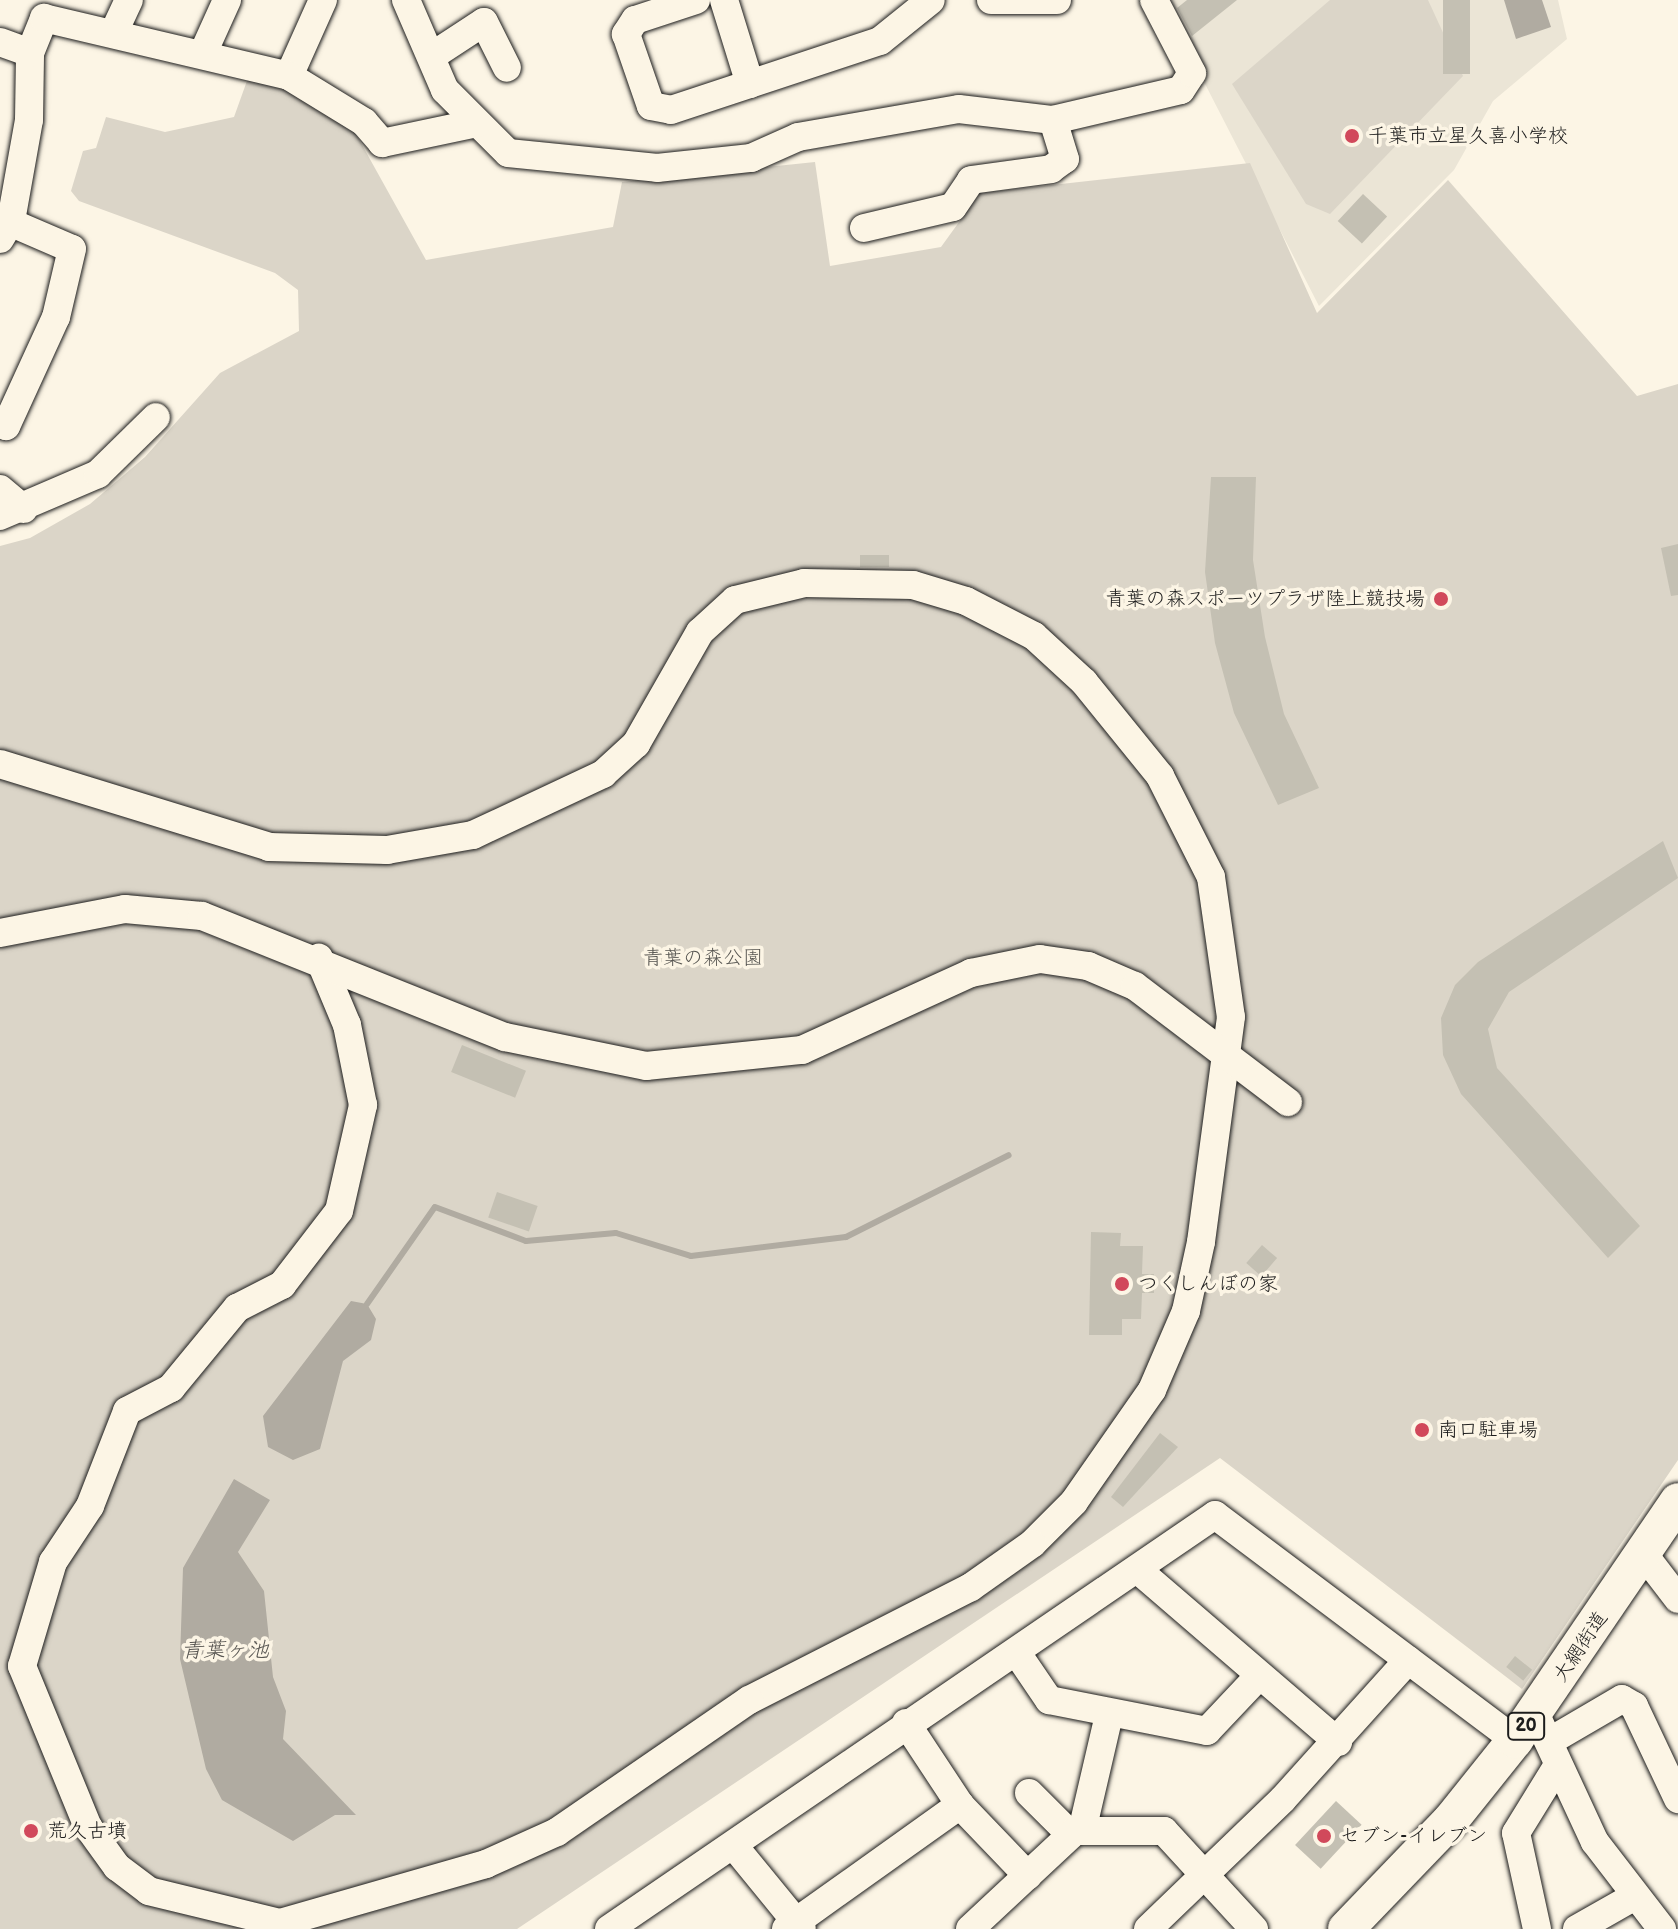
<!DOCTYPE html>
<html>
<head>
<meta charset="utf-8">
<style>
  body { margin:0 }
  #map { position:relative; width:1678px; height:1929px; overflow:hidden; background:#fcf5e5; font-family:"Balsamiq Sans","Klee One",sans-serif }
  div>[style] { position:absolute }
  .built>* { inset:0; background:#ebe5d6 }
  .green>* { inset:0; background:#dbd5c8 }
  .water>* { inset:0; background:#b0aba1 }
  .stream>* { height:6px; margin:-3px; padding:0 3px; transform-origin:3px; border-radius:3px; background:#b0aba1 }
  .building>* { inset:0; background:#c4c0b3; transform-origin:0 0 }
  .roads { filter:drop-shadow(0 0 2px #1c1c1c) drop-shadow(0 0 2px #1c1c1c) }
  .minor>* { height:28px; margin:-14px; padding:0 14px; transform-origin:14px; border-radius:14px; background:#fcf5e5 }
  .major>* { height:36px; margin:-18px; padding:0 18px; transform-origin:18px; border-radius:18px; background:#fcf5e5 }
  .dots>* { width:22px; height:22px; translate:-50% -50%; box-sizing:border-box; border:4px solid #fcf5e5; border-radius:50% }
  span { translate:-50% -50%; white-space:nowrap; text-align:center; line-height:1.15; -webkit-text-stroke:7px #fcf5e5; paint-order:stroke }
  .shield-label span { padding:2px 6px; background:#fcf5e5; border:2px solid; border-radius:6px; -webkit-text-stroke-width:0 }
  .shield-label { font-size:18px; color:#1c1c1c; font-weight:700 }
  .poi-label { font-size:20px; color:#1c1c1c }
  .left { translate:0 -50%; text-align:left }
  .right { translate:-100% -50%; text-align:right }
  .park-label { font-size:20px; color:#555450 }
  .street-label { font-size:20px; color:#1c1c1c }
  .water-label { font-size:22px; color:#575551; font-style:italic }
</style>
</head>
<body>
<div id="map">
  <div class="built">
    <i style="clip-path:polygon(1162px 0,1558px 0,1567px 39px,1493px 101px,1454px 170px,1319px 306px)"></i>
  </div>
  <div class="green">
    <i style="clip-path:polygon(1330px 0,1428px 0,1463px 76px,1330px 214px,1306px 204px,1232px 84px)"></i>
    <i style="clip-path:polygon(248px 78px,276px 82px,346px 116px,426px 260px,613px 227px,622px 182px,815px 162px,830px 266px,941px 247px,980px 193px,1250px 163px,1317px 313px,1448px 180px,1637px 396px,1678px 384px,1678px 1460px,1522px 1689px,1220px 1458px,517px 1929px,0 1929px,0 546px,30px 538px,90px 504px,145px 457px,220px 373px,299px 331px,298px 290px,275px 273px,79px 201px,71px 191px,83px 151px,96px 148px,106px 117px,165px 132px,234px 117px)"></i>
  </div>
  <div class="water">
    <i style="clip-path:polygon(1504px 0,1542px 0,1551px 27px,1516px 39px)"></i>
    <i style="clip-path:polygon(351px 1301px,367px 1304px,376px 1319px,371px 1340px,343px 1361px,320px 1449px,293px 1460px,268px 1447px,263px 1416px)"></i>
    <i style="clip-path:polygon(234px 1479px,270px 1500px,238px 1552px,264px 1591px,273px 1677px,286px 1711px,283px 1739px,356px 1815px,335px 1815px,293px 1841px,222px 1800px,206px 1769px,180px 1659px,183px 1568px)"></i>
  </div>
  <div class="stream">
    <i style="left:367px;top:1304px;width:118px;rotate:-55deg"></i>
    <i style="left:435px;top:1207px;width:97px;rotate:20.5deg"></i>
    <i style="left:526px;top:1241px;width:90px;rotate:-5.1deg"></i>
    <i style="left:616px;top:1233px;width:78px;rotate:17deg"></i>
    <i style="left:691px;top:1256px;width:156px;rotate:-7deg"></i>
    <i style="left:846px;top:1237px;width:182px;rotate:-26.7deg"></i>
  </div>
  <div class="building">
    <i style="clip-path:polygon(1187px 0,1237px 0,1192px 36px,1177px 8px)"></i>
    <i style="left:1443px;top:0;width:27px;height:74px"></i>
    <i style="left:1363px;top:194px;width:33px;height:37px;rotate:43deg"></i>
    <i style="clip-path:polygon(1211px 477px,1256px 477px,1253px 560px,1265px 637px,1284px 714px,1319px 788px,1278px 805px,1234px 713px,1215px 643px,1205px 572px)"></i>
    <i style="clip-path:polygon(1678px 544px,1678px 595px,1671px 596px,1661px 548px)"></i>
    <i style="left:860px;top:555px;width:29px;height:12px"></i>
    <i style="clip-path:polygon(1663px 841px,1678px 878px,1509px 992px,1488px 1029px,1497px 1068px,1640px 1226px,1608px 1258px,1461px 1094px,1443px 1055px,1441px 1018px,1455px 985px,1478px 962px)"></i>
    <i style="left:462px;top:1045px;width:69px;height:29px;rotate:22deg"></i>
    <i style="left:497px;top:1192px;width:43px;height:27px;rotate:19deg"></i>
    <i style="clip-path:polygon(1091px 1232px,1121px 1233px,1120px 1246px,1143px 1246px,1142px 1274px,1154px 1274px,1154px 1293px,1142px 1293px,1141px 1319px,1122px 1319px,1122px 1335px,1089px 1335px)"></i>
    <i style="left:1262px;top:1245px;width:20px;height:24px;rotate:41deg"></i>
    <i style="clip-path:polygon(1160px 1433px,1178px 1447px,1123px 1507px,1111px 1497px)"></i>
    <i style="left:1515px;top:1656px;width:22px;height:14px;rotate:39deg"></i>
    <i style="left:1336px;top:1801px;width:35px;height:60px;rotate:43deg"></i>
  </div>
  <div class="roads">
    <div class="minor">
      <i style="left:406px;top:0;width:98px;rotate:66.6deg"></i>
      <i style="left:445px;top:90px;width:89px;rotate:45deg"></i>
      <i style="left:508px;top:153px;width:150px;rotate:5.7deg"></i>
      <i style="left:657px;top:168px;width:95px;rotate:-6.1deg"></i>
      <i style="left:751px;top:158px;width:51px;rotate:-24.1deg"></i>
      <i style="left:798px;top:137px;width:163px;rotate:-9.9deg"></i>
      <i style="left:959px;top:109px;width:95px;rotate:6.7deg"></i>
      <i style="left:1053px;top:120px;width:131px;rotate:-13.2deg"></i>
      <i style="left:1181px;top:90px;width:20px;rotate:-57deg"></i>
      <i style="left:1192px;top:73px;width:82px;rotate:-117.5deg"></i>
      <i style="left:696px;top:0;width:64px;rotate:161.8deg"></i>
      <i style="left:635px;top:20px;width:17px;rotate:123deg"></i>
      <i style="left:626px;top:34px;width:76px;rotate:70.9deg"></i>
      <i style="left:651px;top:106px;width:20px;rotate:11deg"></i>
      <i style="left:671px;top:110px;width:220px;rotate:-18.3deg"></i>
      <i style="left:880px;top:41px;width:65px;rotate:-38.8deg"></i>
      <i style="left:724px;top:0;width:88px;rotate:72.8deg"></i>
      <i style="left:991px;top:0;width:66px"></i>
      <i style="left:114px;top:32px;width:35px;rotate:-65deg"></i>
      <i style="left:0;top:42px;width:32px;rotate:20deg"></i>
      <i style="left:204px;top:51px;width:56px;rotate:-65.7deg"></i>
      <i style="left:432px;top:56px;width:62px;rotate:-33.2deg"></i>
      <i style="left:484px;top:22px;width:51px;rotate:63.4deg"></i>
      <i style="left:289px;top:76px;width:83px;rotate:-65.9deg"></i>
      <i style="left:0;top:218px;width:78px;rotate:23.3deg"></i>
      <i style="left:72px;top:249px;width:70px;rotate:103.2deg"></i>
      <i style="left:56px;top:317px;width:120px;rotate:114.6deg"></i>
      <i style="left:6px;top:426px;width:7px;rotate:-153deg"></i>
      <i style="left:864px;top:228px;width:91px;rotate:-13.3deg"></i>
      <i style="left:953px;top:207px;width:32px;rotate:-56deg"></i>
      <i style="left:971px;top:180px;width:81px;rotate:-7.8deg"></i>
      <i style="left:1051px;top:169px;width:17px;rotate:-36deg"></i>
      <i style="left:1065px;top:159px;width:41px;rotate:-107.1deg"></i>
      <i style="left:0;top:239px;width:21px;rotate:-59deg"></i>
      <i style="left:11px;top:221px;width:103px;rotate:-79.9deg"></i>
      <i style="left:29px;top:120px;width:67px;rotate:-89.1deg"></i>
      <i style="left:30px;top:53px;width:38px;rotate:-68deg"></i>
      <i style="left:44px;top:18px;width:252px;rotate:13.3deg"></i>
      <i style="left:289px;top:76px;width:88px;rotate:31.5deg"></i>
      <i style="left:364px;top:122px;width:28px;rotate:49deg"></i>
      <i style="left:382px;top:143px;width:97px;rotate:-11.9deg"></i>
      <i style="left:0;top:489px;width:31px;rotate:40deg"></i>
      <i style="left:0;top:516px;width:107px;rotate:-23.2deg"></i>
      <i style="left:98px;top:474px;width:81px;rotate:-44.5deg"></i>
      <i style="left:0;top:764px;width:282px;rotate:17.1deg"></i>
      <i style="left:269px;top:847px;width:118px;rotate:1.5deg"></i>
      <i style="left:387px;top:850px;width:87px;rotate:-9.9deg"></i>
      <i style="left:473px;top:835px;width:144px;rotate:-25.1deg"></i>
      <i style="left:603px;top:774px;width:45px;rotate:-42.3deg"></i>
      <i style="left:636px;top:744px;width:129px;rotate:-60.3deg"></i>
      <i style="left:700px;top:632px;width:47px;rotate:-42.4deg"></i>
      <i style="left:735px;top:600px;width:71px;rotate:-13.8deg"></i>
      <i style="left:804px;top:583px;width:109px;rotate:1.1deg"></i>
      <i style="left:913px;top:585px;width:55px;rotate:16.8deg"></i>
      <i style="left:966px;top:601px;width:76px;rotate:27.2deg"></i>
      <i style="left:1034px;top:636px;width:68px;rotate:42.6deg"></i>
      <i style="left:1084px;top:682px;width:121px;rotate:51deg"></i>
      <i style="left:1160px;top:776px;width:113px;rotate:63.2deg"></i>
      <i style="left:1211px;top:877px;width:141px;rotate:81.9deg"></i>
      <i style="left:1231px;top:1017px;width:227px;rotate:97.6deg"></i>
      <i style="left:1201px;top:1242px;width:71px;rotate:102.3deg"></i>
      <i style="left:1186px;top:1311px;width:86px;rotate:113.3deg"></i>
      <i style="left:1152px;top:1390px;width:136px;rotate:124.9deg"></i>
      <i style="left:1074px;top:1502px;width:59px;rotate:135deg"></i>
      <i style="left:1032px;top:1544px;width:75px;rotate:144.8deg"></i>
      <i style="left:971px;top:1587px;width:249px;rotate:153deg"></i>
      <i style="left:749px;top:1700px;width:233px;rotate:145.5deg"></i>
      <i style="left:557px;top:1832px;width:78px;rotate:155.7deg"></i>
      <i style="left:486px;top:1864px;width:214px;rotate:164deg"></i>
      <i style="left:280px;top:1923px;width:135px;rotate:-166.3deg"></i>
      <i style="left:149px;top:1891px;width:40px;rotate:-143deg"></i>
      <i style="left:117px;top:1867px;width:49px;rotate:-125.9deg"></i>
      <i style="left:88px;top:1827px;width:174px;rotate:-112.3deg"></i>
      <i style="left:22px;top:1666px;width:109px;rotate:-73.4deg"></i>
      <i style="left:53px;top:1562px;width:67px;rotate:-56.5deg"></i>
      <i style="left:90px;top:1506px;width:102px;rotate:-68.7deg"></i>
      <i style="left:127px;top:1411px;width:50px;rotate:-27.6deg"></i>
      <i style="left:171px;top:1388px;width:104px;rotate:-50.5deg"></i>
      <i style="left:237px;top:1308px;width:51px;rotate:-27.1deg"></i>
      <i style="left:282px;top:1285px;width:93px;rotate:-52.4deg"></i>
      <i style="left:339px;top:1211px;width:109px;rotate:-77.2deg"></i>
      <i style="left:363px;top:1105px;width:82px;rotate:-101.3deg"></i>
      <i style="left:347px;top:1025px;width:73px;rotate:-112.7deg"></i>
      <i style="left:0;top:933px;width:127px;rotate:-10.9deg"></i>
      <i style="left:125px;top:909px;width:77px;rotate:5.2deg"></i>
      <i style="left:202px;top:916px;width:326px;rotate:21.8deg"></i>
      <i style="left:505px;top:1037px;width:144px;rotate:11.6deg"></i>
      <i style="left:646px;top:1066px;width:157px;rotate:-5.9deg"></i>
      <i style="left:802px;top:1050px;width:186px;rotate:-24.5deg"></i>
      <i style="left:971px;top:973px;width:70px;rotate:-11.5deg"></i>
      <i style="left:1040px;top:959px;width:49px;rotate:8.3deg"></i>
      <i style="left:1088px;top:966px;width:51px;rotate:23.1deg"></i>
      <i style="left:1135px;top:986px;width:192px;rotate:37.2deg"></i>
      <i style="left:1642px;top:1552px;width:59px;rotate:52.5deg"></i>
      <i style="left:1138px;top:1570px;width:264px;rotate:40.7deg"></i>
      <i style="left:1017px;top:1653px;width:57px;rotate:55.8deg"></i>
      <i style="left:1049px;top:1700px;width:161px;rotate:11.1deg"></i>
      <i style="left:1207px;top:1731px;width:74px;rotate:-46.6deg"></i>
      <i style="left:1535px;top:1713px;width:142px;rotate:65.1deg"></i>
      <i style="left:1595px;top:1842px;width:110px;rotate:52.4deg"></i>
      <i style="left:906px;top:1723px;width:98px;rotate:56.6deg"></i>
      <i style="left:960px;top:1805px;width:98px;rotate:46.2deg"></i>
      <i style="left:1550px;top:1741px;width:83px;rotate:-30.3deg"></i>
      <i style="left:1622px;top:1699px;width:14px;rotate:30deg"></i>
      <i style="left:1634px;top:1706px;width:103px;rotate:64.7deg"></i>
      <i style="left:1029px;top:1793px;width:59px;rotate:45deg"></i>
      <i style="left:1082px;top:1831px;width:119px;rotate:-76.9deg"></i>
      <i style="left:734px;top:1846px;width:107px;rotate:50.7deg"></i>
      <i style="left:609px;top:1929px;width:734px;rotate:-34.34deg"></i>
      <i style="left:1215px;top:1515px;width:375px;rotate:36.9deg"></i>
      <i style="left:786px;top:1929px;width:214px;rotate:-35.5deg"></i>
      <i style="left:970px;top:1929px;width:144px;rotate:-43deg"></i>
      <i style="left:1075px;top:1831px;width:89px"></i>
      <i style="left:1164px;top:1831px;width:133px;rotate:47.4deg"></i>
      <i style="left:1148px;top:1929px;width:187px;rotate:-43.9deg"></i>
      <i style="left:1283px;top:1799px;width:187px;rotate:-48deg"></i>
      <i style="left:1537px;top:1929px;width:98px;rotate:-102.3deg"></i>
      <i style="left:1516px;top:1833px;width:80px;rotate:-58.3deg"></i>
      <i style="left:1577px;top:1929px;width:67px;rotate:-29.6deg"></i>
    </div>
    <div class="major">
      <i style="left:1346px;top:1929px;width:151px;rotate:-46.1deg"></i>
      <i style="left:1451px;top:1820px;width:102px;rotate:-51.3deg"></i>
      <i style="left:1515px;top:1740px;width:289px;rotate:-55.7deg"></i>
    </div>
  </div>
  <div class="dots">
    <i style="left:1352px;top:136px;background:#d1495b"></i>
    <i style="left:1441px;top:599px;background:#d1495b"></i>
    <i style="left:1122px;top:1284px;background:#d1495b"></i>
    <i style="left:1422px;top:1430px;background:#d1495b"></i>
    <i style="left:31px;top:1831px;background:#d1495b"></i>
    <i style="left:1324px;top:1836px;background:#d1495b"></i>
  </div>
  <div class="shield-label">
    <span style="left:1526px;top:1726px">20</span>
  </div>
  <div class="poi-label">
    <span class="left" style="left:1368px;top:136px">千葉市立星久喜小学校</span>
    <span class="right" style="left:1425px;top:599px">青葉の森スポーツプラザ陸上競技場</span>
    <span class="left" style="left:1138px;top:1284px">つくしんぼの家</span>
    <span class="left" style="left:1438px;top:1430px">南口駐車場</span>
    <span class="left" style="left:47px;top:1831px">荒久古墳</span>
    <span class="left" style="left:1340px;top:1836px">セブン-イレブン</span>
  </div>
  <div class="park-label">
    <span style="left:703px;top:958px">青葉の森公園</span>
  </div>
  <div class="street-label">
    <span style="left:1581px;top:1647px;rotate:-56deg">大網街道</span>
  </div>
  <div class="water-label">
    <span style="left:225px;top:1651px">青葉ヶ池</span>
  </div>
</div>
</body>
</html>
